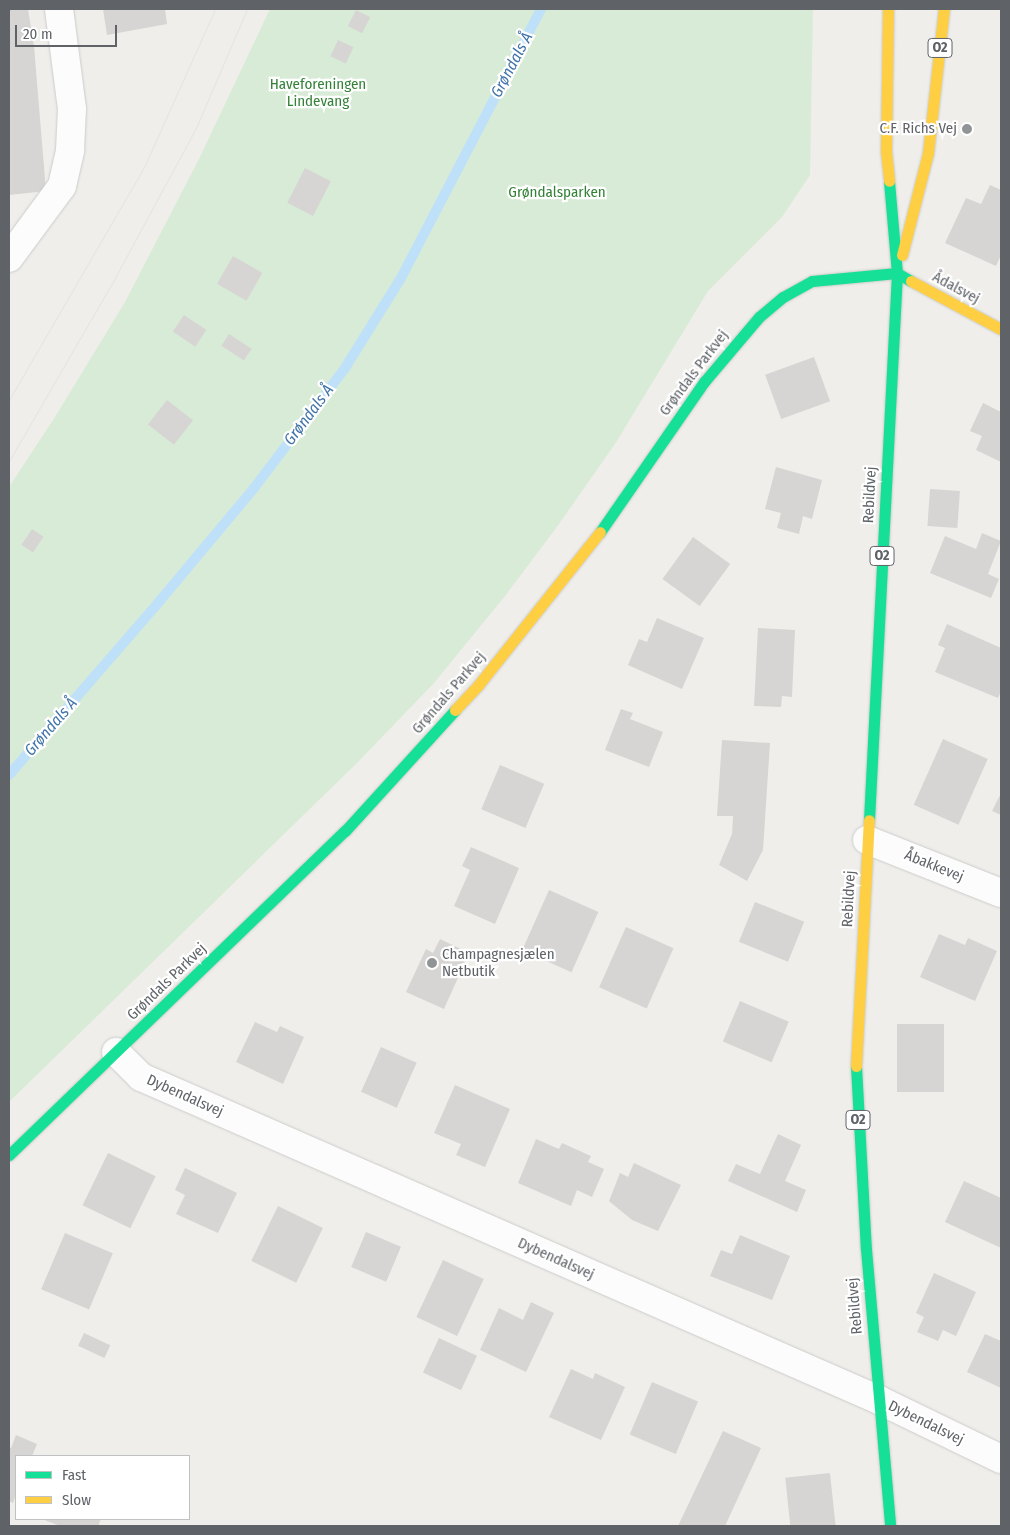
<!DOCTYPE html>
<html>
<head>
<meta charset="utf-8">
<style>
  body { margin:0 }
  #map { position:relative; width:1010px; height:1535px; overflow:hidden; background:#efeeea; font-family:"Fira Sans Condensed",sans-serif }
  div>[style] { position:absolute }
  .green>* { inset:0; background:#d8ebd6 }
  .stream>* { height:10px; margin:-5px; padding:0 5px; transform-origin:5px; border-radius:5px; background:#bfe0f9 }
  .building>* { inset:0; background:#d6d5d3; transform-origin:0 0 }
  .roads { filter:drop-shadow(0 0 1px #cbcccc) drop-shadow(0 0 1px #cbcccc) }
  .street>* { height:28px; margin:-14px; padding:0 14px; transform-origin:14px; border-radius:14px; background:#fdfcfc }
  .fast>* { height:11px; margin:-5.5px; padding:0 5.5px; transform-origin:5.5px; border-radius:5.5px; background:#16e098 }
  .slow>* { height:11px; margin:-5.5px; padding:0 5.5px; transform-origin:5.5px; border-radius:5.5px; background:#ffcf43 }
  .tram>* { height:1px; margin:-0.5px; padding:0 0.5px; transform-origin:0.5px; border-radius:0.5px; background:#e4e4e4 }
  .dots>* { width:14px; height:14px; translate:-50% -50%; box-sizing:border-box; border:2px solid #fff; border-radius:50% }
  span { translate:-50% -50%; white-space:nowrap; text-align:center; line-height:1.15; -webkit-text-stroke:4.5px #fff; paint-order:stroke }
  .shield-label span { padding:1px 4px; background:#fff; border:1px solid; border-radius:4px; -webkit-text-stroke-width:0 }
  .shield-label { font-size:14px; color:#5f6368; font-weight:700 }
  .park-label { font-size:15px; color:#348238 }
  .poi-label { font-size:15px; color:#5f6368 }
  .right { translate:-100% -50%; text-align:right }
  .left { translate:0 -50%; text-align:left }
  .street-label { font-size:15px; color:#5f6368 }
  .water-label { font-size:16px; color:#4174aa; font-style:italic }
  .frame { position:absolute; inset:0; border:10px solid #5f6368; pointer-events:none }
  .legend { position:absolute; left:15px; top:1455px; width:175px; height:65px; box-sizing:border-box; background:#fff; border:1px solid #bfc1c3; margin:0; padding:6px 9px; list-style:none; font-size:15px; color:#5f6368 }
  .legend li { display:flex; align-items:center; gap:10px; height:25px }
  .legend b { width:25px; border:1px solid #bfc1c3 }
  .scale { position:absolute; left:15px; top:25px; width:102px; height:22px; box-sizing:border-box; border:2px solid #5f6368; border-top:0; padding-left:6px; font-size:15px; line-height:18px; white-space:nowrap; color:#5f6368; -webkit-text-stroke:4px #fff; paint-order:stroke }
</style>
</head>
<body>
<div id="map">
  <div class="green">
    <i style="clip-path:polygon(270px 9px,813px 9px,810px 175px,782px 217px,708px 291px,615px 444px,559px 524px,505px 596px,434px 683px,357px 763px,9px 1102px,9px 487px,55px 417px,125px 302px,199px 159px)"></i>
  </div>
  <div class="stream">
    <i style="left:9px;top:775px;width:228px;rotate:-49.1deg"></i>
    <i style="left:158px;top:603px;width:150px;rotate:-50.1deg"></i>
    <i style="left:254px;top:488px;width:151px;rotate:-52.8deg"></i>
    <i style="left:345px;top:368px;width:106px;rotate:-58.1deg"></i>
    <i style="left:401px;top:278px;width:303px;rotate:-62.5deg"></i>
  </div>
  <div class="building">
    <i style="clip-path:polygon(9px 9px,28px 9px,34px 46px,46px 191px,9px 195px)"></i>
    <i style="clip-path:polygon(103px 9px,165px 9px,167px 24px,107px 35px)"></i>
    <i style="left:356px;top:10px;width:16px;height:18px;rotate:27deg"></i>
    <i style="left:338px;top:40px;width:17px;height:18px;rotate:25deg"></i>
    <i style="left:305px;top:168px;width:29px;height:39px;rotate:27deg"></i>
    <i style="clip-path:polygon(990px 185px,1001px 190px,1001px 255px,996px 266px,945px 243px,966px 198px,981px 204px)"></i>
    <i style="left:233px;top:256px;width:34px;height:32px;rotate:30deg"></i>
    <i style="left:184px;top:315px;width:27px;height:20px;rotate:34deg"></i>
    <i style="left:229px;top:334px;width:27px;height:14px;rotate:33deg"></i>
    <i style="left:814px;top:357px;width:47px;height:52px;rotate:70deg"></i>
    <i style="left:167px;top:400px;width:33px;height:31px;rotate:38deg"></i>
    <i style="clip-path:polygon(983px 403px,1001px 412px,1001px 462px,976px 450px,982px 436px,970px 431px)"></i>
    <i style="clip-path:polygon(776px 467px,822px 480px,812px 519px,803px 516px,799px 534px,777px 528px,781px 513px,765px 509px)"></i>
    <i style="left:930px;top:489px;width:30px;height:37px;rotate:4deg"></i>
    <i style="left:32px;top:529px;width:14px;height:19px;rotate:34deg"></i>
    <i style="clip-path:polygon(982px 533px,1001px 541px,988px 574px,999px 579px,991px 598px,930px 573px,945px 536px,976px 549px)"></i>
    <i style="left:693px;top:537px;width:46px;height:52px;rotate:36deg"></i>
    <i style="clip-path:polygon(657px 618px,704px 638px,682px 689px,628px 665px,639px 639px,647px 642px)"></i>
    <i style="clip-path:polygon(947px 624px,1001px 648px,1001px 691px,998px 698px,935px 672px,945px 648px,938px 645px)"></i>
    <i style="clip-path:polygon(758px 628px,795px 630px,792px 697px,782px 696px,781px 707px,754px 706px)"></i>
    <i style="clip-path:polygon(621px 709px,633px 713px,630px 719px,663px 732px,649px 767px,605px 750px)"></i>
    <i style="left:943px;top:739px;width:49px;height:72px;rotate:24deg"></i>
    <i style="clip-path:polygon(722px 740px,770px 743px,763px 850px,747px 881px,719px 865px,732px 834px,733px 816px,717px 816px)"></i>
    <i style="left:500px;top:765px;width:48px;height:48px;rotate:23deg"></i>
    <i style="clip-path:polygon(1000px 795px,1001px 796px,1001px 815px,992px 811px)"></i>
    <i style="clip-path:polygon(471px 847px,519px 868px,495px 924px,454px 906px,470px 870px,462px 866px)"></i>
    <i style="left:549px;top:890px;width:54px;height:66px;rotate:24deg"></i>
    <i style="left:755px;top:902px;width:53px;height:43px;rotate:22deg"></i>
    <i style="left:626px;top:927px;width:52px;height:66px;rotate:24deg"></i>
    <i style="clip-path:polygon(939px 934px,965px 945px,968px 938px,997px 951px,975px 1001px,920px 977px)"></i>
    <i style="clip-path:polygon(440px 939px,469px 953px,444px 1009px,406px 992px,426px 949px,433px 953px)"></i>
    <i style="left:740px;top:1001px;width:53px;height:44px;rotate:23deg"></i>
    <i style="clip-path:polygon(255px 1022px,277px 1032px,280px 1026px,304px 1037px,283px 1084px,236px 1062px)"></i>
    <i style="left:897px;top:1024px;width:47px;height:68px"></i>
    <i style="left:381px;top:1047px;width:39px;height:49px;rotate:24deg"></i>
    <i style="clip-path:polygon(455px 1085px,510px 1109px,485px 1167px,456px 1155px,461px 1144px,434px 1133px)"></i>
    <i style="clip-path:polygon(778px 1134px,801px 1145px,785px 1181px,806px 1190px,797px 1212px,728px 1181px,736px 1164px,760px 1174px)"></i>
    <i style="clip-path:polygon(536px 1139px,559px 1149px,562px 1143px,591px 1156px,588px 1162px,604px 1169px,592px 1197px,577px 1190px,571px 1206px,518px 1183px)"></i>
    <i style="left:108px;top:1153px;width:53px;height:58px;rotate:26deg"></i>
    <i style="clip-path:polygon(634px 1163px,681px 1185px,658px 1231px,632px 1220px,609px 1201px,620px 1173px,628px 1177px)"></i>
    <i style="clip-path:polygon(185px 1168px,237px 1193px,218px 1233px,176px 1214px,185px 1195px,175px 1190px)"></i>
    <i style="clip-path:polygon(964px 1181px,1001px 1198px,1001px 1248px,945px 1222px)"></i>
    <i style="left:278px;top:1206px;width:50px;height:61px;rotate:26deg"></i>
    <i style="left:366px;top:1232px;width:38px;height:38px;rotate:23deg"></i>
    <i style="left:65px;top:1233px;width:52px;height:61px;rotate:23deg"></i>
    <i style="clip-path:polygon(740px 1235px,790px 1256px,772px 1300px,710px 1276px,721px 1250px,732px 1254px)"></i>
    <i style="left:443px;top:1260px;width:45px;height:63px;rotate:25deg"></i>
    <i style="clip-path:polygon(934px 1273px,976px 1292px,956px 1336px,943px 1330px,938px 1341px,917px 1332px,924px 1317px,916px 1313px)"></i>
    <i style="clip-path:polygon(531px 1302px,554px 1313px,526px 1372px,480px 1350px,499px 1308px,523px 1320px)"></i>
    <i style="left:84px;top:1333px;width:29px;height:14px;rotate:25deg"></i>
    <i style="clip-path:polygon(985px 1334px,1001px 1341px,1001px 1388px,967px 1372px)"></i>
    <i style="left:439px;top:1338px;width:42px;height:38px;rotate:25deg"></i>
    <i style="clip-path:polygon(571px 1369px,593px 1379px,595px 1373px,625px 1387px,601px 1440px,549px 1417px)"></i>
    <i style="left:652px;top:1382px;width:50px;height:57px;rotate:23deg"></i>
    <i style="clip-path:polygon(723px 1431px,761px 1448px,725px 1526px,678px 1526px)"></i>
    <i style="clip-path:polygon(16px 1435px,37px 1444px,32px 1456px,16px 1456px,16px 1494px,13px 1503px,9px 1501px,9px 1447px,11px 1448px)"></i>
    <i style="left:830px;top:1473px;width:53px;height:45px;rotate:84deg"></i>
    <i style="clip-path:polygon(42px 1519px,101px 1519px,98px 1526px,60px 1526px)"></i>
  </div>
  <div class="roads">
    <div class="street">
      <i style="left:9px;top:258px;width:89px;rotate:-53.6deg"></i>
      <i style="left:62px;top:186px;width:37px;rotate:-77deg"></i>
      <i style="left:70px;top:150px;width:41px;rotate:-87.2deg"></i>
      <i style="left:72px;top:109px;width:101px;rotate:-97.4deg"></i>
      <i style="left:867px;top:840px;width:144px;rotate:21.6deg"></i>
      <i style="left:116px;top:1052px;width:35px;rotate:45deg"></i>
      <i style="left:141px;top:1077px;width:806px;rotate:23.64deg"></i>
      <i style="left:879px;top:1400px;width:136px;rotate:25.8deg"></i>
    </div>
    <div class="fast">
      <i style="left:600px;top:532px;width:183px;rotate:-55.3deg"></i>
      <i style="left:704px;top:382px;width:85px;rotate:-49.8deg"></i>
      <i style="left:759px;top:317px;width:31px;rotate:-40deg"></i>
      <i style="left:783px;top:297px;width:33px;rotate:-29deg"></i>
      <i style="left:812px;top:281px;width:85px;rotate:-5.4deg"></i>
      <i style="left:897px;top:273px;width:16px;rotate:30deg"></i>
      <i style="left:869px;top:820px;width:548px;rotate:-87.07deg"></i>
      <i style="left:897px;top:273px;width:92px;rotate:-95deg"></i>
      <i style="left:856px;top:1066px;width:183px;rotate:86.9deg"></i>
      <i style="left:866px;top:1249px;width:278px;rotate:85deg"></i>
      <i style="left:9px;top:1155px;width:467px;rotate:-44deg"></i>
      <i style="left:345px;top:831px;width:164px;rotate:-47.7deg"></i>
    </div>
    <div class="slow">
      <i style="left:888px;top:9px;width:142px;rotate:90.8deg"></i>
      <i style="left:886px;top:151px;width:30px;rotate:84deg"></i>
      <i style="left:902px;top:255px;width:105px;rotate:-75.7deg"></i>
      <i style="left:928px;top:153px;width:145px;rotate:-83.7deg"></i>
      <i style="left:911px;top:281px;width:102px;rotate:28.1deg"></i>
      <i style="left:455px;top:710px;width:35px;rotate:-47deg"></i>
      <i style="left:479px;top:684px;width:194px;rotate:-51.5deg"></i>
      <i style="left:856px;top:1066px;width:246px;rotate:-87deg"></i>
    </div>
  </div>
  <div class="tram">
    <i style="left:9px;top:400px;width:272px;rotate:-59.9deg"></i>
    <i style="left:145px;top:165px;width:171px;rotate:-65.8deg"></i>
    <i style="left:9px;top:461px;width:201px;rotate:-59.9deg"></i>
    <i style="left:110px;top:287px;width:181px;rotate:-61.6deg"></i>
    <i style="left:196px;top:128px;width:129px;rotate:-66.8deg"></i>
  </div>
  <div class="dots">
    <i style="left:967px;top:129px;background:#919496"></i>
    <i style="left:432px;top:963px;background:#919496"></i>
  </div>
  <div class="shield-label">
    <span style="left:940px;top:48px">O2</span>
    <span style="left:882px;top:556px">O2</span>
    <span style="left:858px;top:1120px">O2</span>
  </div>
  <div class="park-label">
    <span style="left:318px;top:93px">Haveforeningen<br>Lindevang</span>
    <span style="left:557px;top:193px">Grøndalsparken</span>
  </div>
  <div class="poi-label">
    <span class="right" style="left:957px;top:129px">C.F. Richs Vej</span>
    <span class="left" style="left:442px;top:963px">Champagnesjælen<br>Netbutik</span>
  </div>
  <div class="street-label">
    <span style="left:956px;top:288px;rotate:28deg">Ådalsvej</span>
    <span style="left:694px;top:373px;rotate:-53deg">Grøndals Parkvej</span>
    <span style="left:870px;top:495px;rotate:-87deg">Rebildvej</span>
    <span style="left:449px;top:693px;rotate:-49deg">Grøndals Parkvej</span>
    <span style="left:934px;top:866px;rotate:22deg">Åbakkevej</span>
    <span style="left:849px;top:899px;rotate:-87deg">Rebildvej</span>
    <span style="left:167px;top:982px;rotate:-44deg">Grøndals Parkvej</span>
    <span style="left:185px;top:1096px;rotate:24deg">Dybendalsvej</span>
    <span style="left:556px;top:1259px;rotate:24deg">Dybendalsvej</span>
    <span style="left:855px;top:1306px;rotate:-95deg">Rebildvej</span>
    <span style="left:926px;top:1423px;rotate:26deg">Dybendalsvej</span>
  </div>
  <div class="water-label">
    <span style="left:512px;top:65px;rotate:-62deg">Grøndals Å</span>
    <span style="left:309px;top:415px;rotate:-53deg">Grøndals Å</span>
    <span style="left:51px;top:727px;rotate:-49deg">Grøndals Å</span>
  </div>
  <div class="frame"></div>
  <ul class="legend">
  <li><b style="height:6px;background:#16e098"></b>Fast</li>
  <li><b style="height:6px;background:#ffcf43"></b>Slow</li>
  </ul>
  <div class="scale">20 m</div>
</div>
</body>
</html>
